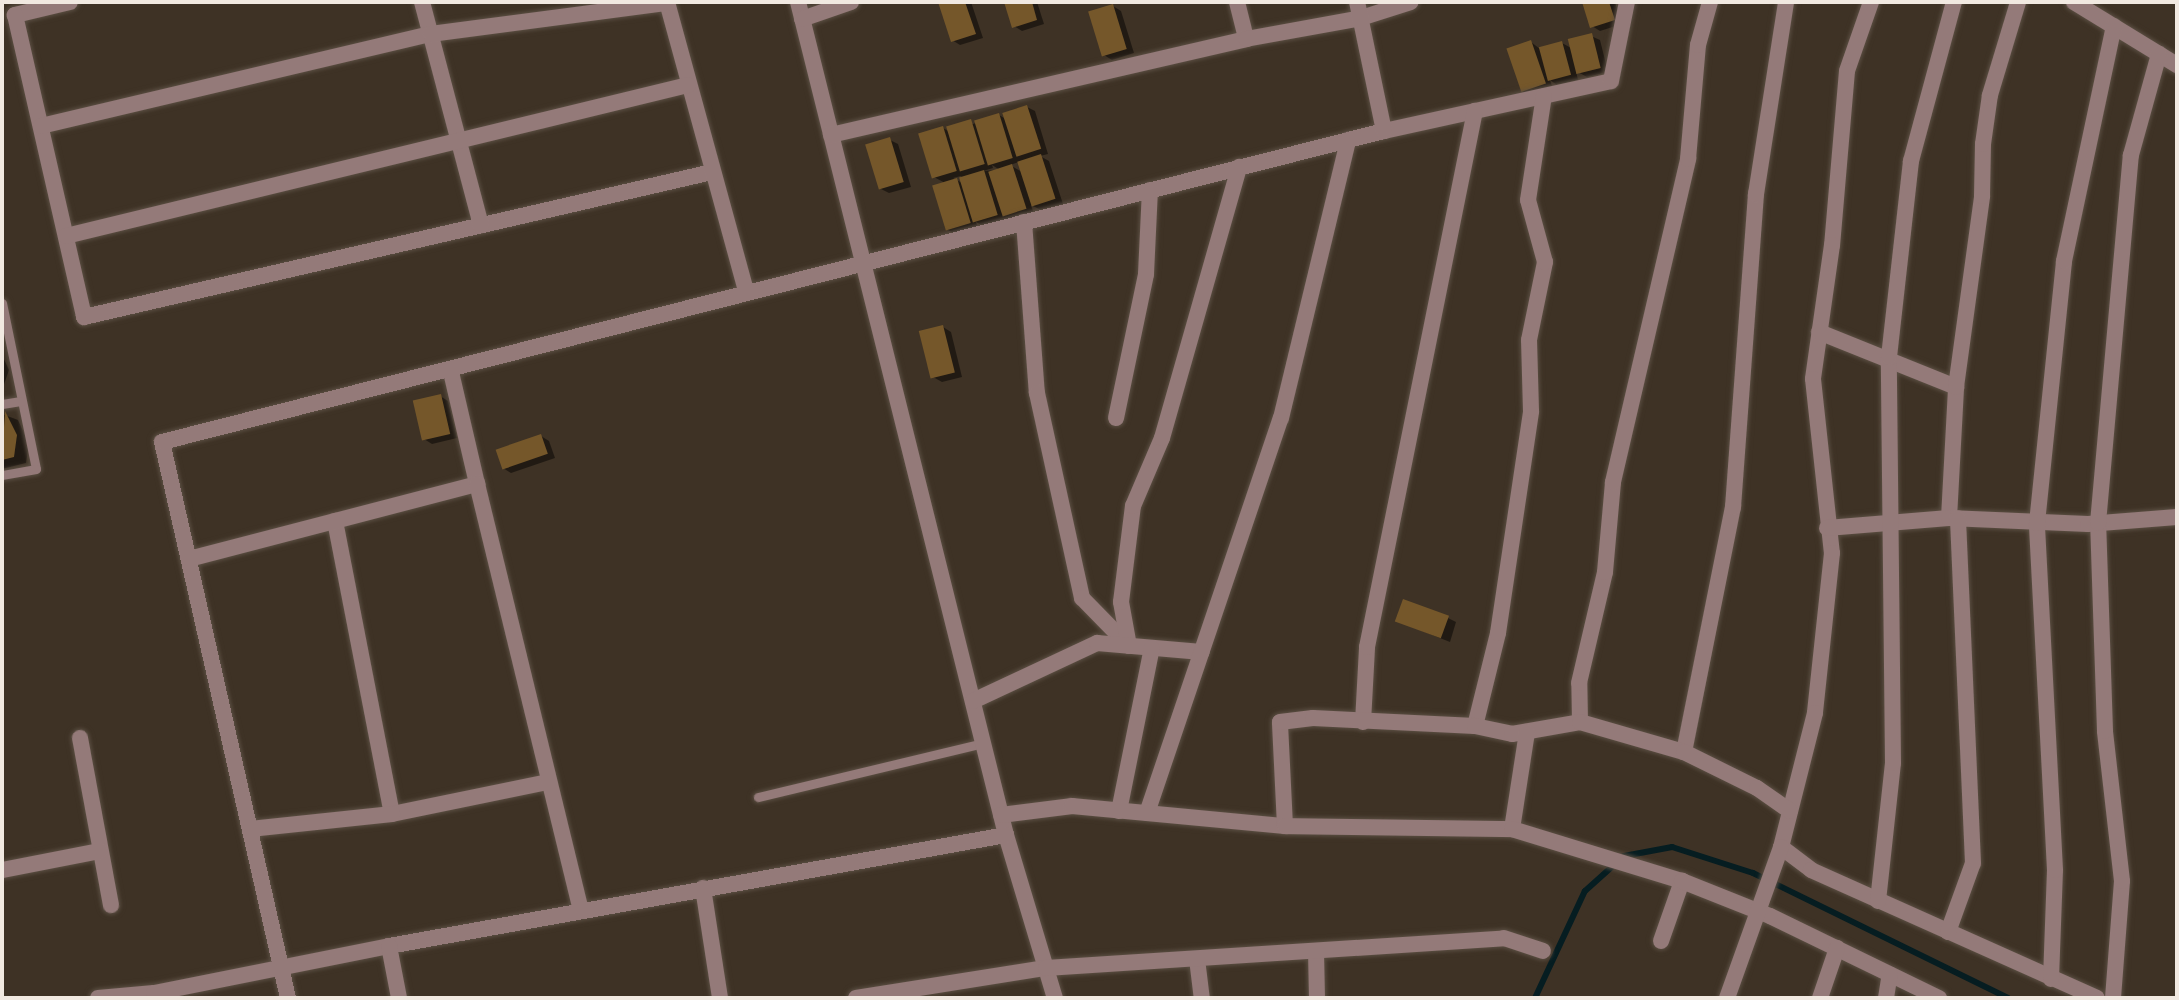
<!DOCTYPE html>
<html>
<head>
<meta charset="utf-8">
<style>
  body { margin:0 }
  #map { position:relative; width:2179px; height:1000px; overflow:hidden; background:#3e3225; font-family:"Noto Sans",sans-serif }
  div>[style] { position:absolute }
  .shadow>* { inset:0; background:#0007 }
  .stream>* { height:6px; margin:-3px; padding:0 3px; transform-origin:3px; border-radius:3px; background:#061d21 }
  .building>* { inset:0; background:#75572a; transform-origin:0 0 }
  .roads { filter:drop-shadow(0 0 2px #5b4f43) drop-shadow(0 0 2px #5b4f43) }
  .service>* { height:9px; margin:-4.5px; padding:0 4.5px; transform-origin:4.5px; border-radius:4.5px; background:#947a79 }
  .minor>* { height:16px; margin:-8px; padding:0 8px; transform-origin:8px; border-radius:8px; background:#947a79 }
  span { translate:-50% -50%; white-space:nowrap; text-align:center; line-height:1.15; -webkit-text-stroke:6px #3e3225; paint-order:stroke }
  .frame { position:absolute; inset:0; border:4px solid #f1e9e1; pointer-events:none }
</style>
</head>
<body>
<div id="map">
  <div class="shadow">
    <i style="clip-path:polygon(940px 2px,971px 2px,983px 38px,960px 45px,952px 40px)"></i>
    <i style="clip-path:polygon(1006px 2px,1037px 2px,1044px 24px,1022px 31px,1014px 26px)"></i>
    <i style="clip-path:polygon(1584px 2px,1615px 2px,1622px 24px,1600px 31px,1592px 26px)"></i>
    <i style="clip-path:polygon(1113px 6px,1121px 11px,1134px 53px,1112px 60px,1104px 55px)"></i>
    <i style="clip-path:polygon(1591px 36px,1600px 40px,1608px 72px,1587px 77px,1576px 71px,1578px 80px,1557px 85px,1550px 80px,1553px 89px,1531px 96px,1522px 91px,1531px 42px,1540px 49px,1562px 43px,1573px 49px)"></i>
    <i style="clip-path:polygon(evenodd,1027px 107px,1035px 111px,1048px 154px,1040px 156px,1049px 161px,1063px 204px,1041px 210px,1031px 205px,1034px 214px,983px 226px,976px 222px,978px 228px,956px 234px,948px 230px,945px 183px,934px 177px,943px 128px,950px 132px,999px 115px,1006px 119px,1027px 107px,1019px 162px,1022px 172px,1010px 165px,1019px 162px,1027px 107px,992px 165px,1000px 170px,983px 171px,993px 168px,992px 165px,1027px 107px,961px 176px,964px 184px,953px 178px,961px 176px)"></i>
    <i style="clip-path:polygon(890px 140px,898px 144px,911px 187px,889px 193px,881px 189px)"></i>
    <i style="clip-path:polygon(943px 327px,951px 332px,962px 377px,942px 382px,933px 377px)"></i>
    <i style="clip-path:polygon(2px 355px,9px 370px,2px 390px)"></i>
    <i style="clip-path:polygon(440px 396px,448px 401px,457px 438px,432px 444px,424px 439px)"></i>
    <i style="clip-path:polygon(2px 414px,18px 420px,29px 444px,26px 463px,2px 469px)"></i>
    <i style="clip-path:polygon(541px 436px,549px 441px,555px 458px,511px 473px,503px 468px)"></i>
    <i style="clip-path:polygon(1448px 618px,1456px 622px,1450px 642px,1397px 621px)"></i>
  </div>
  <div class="stream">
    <i style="left:1535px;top:998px;width:118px;rotate:-65deg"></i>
    <i style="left:1585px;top:891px;width:52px;rotate:-41.9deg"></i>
    <i style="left:1624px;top:856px;width:49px;rotate:-10.6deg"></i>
    <i style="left:1672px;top:847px;width:85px;rotate:17.8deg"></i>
    <i style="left:1753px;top:873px;width:284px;rotate:26.1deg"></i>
  </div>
  <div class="building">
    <i style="clip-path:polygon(938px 2px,965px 2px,976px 34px,951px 42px)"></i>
    <i style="clip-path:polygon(1004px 2px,1032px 2px,1037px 20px,1012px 28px)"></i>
    <i style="clip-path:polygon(1582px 2px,1609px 2px,1615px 20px,1590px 28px)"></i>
    <i style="left:1113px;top:4px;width:47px;height:26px;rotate:73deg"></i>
    <i style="left:1592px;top:33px;width:36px;height:25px;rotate:76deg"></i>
    <i style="left:1531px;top:40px;width:46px;height:26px;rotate:71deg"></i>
    <i style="left:1562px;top:41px;width:35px;height:24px;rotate:75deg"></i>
    <i style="left:1027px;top:105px;width:46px;height:26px;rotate:72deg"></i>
    <i style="left:999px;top:113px;width:47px;height:26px;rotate:73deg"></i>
    <i style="left:971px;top:119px;width:47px;height:26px;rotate:73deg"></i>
    <i style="left:943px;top:126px;width:47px;height:26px;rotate:73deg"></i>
    <i style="left:890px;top:137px;width:47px;height:26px;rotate:73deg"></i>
    <i style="left:1041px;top:154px;width:47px;height:25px;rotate:72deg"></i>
    <i style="left:1012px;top:164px;width:47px;height:25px;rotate:72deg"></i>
    <i style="left:984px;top:170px;width:47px;height:26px;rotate:73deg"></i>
    <i style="left:957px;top:178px;width:47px;height:26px;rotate:73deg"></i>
    <i style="left:943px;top:325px;width:49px;height:25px;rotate:76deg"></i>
    <i style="left:441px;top:394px;width:41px;height:29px;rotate:77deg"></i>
    <i style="clip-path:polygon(5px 411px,17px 435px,14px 457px,2px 460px)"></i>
    <i style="left:541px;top:434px;width:21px;height:48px;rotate:71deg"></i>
    <i style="left:1403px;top:599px;width:49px;height:24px;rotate:20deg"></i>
  </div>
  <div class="roads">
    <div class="service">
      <i style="left:2px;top:303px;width:169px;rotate:78.4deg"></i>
      <i style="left:36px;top:469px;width:35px;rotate:170deg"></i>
      <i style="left:2px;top:404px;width:19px;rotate:-9deg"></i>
      <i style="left:758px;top:797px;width:231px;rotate:-13.5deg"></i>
    </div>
    <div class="minor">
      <i style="left:70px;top:2px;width:57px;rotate:166.7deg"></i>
      <i style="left:15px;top:15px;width:310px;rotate:77.1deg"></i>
      <i style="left:84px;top:317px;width:645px;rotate:-13deg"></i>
      <i style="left:422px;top:2px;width:231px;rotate:75.2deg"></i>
      <i style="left:667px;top:2px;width:299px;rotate:74.7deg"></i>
      <i style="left:798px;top:2px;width:859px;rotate:75.98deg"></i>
      <i style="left:1006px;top:835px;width:170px;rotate:73.3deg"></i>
      <i style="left:1237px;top:2px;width:38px;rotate:76deg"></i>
      <i style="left:1871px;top:2px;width:73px;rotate:109.2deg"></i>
      <i style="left:1847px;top:71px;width:175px;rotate:94.9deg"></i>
      <i style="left:1832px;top:245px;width:135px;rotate:98.1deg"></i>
      <i style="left:1813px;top:379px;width:175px;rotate:83.8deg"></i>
      <i style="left:1832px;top:553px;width:161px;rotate:96.1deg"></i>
      <i style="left:1815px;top:713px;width:138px;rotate:104.2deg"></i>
      <i style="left:1781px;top:847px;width:38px;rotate:37deg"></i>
      <i style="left:1811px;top:870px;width:313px;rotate:24.1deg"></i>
      <i style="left:2074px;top:2px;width:121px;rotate:31.5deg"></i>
      <i style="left:802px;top:19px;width:52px;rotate:-19.1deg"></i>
      <i style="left:41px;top:126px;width:401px;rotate:-13.3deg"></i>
      <i style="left:431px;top:34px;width:238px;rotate:-7.5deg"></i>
      <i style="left:1384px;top:131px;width:232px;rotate:-12.4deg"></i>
      <i style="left:1611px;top:81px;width:81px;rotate:-78.6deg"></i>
      <i style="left:831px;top:135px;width:426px;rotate:-13deg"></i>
      <i style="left:1246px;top:39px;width:117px;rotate:-10.3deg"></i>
      <i style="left:1361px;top:18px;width:52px;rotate:-17.7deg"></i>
      <i style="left:1024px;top:222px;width:171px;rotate:85.7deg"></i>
      <i style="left:1037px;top:393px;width:210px;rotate:77.6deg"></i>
      <i style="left:1082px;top:598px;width:67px;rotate:45.6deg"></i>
      <i style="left:66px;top:236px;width:640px;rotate:-13.65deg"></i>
      <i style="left:1819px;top:332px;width:148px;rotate:21.9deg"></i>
      <i style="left:451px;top:372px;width:115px;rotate:76.9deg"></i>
      <i style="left:1116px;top:418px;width:147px;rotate:-78.2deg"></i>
      <i style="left:1146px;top:274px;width:84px;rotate:-87.3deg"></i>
      <i style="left:1949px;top:518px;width:131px;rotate:-86.9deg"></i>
      <i style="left:1956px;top:387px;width:193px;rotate:-82.2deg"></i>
      <i style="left:1982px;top:196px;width:52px;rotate:-88.9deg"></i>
      <i style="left:1983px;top:144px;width:49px;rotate:-81.9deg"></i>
      <i style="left:1990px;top:95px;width:97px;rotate:-73.2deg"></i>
      <i style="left:335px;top:521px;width:298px;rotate:79deg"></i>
      <i style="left:392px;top:814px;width:159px;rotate:-11.6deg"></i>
      <i style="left:1827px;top:528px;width:122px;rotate:-4.7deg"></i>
      <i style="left:1949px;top:518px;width:139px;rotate:2.5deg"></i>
      <i style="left:2088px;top:524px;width:89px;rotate:-4.5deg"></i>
      <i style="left:189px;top:559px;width:298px;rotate:-14.6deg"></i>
      <i style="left:477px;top:484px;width:439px;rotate:76.3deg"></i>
      <i style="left:1129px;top:646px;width:45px;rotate:-100.3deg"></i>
      <i style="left:1121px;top:602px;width:97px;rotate:-82.9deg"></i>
      <i style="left:1133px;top:506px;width:74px;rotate:-66.9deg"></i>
      <i style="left:1162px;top:438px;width:282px;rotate:-74.1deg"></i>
      <i style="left:973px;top:701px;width:137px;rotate:-25.1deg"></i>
      <i style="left:1097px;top:643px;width:105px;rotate:4.9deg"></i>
      <i style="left:1363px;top:722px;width:75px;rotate:-86.9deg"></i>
      <i style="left:1367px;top:647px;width:547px;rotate:-78.61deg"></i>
      <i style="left:1580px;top:722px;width:39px;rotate:-91deg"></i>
      <i style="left:1579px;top:683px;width:114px;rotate:-76.8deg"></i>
      <i style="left:1605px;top:572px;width:90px;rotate:-84.9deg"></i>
      <i style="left:1613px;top:482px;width:332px;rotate:-76.9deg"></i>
      <i style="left:1688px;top:159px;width:114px;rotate:-85deg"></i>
      <i style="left:1698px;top:45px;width:45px;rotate:-74.4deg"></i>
      <i style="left:1475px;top:726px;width:96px;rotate:-76.1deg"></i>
      <i style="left:1498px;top:633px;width:224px;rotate:-81.5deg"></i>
      <i style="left:1531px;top:411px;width:71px;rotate:-91.6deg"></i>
      <i style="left:1529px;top:340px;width:80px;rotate:-78.4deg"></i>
      <i style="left:1545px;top:262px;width:64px;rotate:-105.3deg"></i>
      <i style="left:1528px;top:200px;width:105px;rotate:-81.3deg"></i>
      <i style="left:80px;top:738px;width:170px;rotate:79.5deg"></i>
      <i style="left:1684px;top:752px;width:250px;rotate:-78.7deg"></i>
      <i style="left:1733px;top:507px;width:314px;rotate:-85.8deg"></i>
      <i style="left:1756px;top:194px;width:194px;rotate:-81.1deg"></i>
      <i style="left:1119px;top:811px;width:166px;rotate:-78.6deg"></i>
      <i style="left:1147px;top:813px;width:417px;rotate:-71.3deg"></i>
      <i style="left:1281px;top:418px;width:286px;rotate:-76.4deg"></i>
      <i style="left:1001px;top:815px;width:72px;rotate:-7.2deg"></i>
      <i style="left:1072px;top:806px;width:214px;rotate:5.4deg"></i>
      <i style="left:1285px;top:826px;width:104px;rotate:-92.8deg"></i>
      <i style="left:1280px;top:722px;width:33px;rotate:-7deg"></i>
      <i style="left:1313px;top:718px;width:162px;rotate:2.8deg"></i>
      <i style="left:1475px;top:726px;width:38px;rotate:12deg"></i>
      <i style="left:1512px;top:734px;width:69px;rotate:-10deg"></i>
      <i style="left:1580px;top:722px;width:108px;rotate:16.1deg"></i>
      <i style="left:1684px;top:752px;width:81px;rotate:26.3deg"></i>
      <i style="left:1757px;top:788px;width:40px;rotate:34.9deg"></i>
      <i style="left:1285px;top:826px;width:227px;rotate:0.8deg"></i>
      <i style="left:1512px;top:829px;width:98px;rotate:-81.2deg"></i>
      <i style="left:250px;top:829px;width:143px;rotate:-6deg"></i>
      <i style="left:1512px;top:829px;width:178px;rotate:17deg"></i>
      <i style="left:2px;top:870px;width:100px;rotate:-11deg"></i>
      <i style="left:703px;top:888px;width:111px;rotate:81.2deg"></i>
      <i style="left:1878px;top:901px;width:139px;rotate:-83.8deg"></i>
      <i style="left:1893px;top:763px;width:406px;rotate:-90.6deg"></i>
      <i style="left:1889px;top:357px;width:197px;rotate:-83.6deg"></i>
      <i style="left:1911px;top:161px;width:165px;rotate:-74.9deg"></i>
      <i style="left:1948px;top:932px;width:73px;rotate:-70.1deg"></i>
      <i style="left:1973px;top:863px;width:345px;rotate:-92.5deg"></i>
      <i style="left:1661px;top:941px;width:64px;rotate:-70.7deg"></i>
      <i style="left:1682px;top:881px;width:95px;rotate:21.7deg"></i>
      <i style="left:1770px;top:916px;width:188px;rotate:25.9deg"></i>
      <i style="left:389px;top:946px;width:627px;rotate:-10.2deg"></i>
      <i style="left:1316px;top:951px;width:47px;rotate:88.8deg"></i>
      <i style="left:1197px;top:959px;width:39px;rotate:83deg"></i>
      <i style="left:2051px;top:979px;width:109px;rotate:-87.9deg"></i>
      <i style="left:2055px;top:870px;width:347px;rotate:-93deg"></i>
      <i style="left:2037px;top:523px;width:263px;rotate:-84.1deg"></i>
      <i style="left:2064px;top:261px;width:240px;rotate:-78deg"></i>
      <i style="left:98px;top:998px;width:56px;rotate:-5.1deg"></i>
      <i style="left:155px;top:998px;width:5px;rotate:-101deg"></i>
      <i style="left:154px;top:993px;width:240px;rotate:-11.3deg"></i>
      <i style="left:389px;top:946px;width:53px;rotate:79.1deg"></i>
      <i style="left:288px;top:998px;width:570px;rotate:-102.77deg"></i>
      <i style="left:162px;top:442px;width:1261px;rotate:-14.28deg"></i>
      <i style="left:1384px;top:131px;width:132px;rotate:-101.8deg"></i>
      <i style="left:856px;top:998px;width:192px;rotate:-9deg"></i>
      <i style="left:1046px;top:968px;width:459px;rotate:-3.7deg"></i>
      <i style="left:1504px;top:938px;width:41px;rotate:18.4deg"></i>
      <i style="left:1727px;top:998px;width:160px;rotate:-70.3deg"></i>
      <i style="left:1820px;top:998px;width:53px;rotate:-71.2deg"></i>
      <i style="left:1886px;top:998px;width:24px;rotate:-81deg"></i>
      <i style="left:2113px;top:998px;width:117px;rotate:-85.6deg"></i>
      <i style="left:2122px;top:881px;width:151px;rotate:-96.5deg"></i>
      <i style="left:2105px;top:731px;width:208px;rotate:-91.9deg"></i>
      <i style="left:2098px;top:523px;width:369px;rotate:-84.9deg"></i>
      <i style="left:2131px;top:155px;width:105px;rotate:-74.5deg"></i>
    </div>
  </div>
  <div class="frame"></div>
</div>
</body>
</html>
